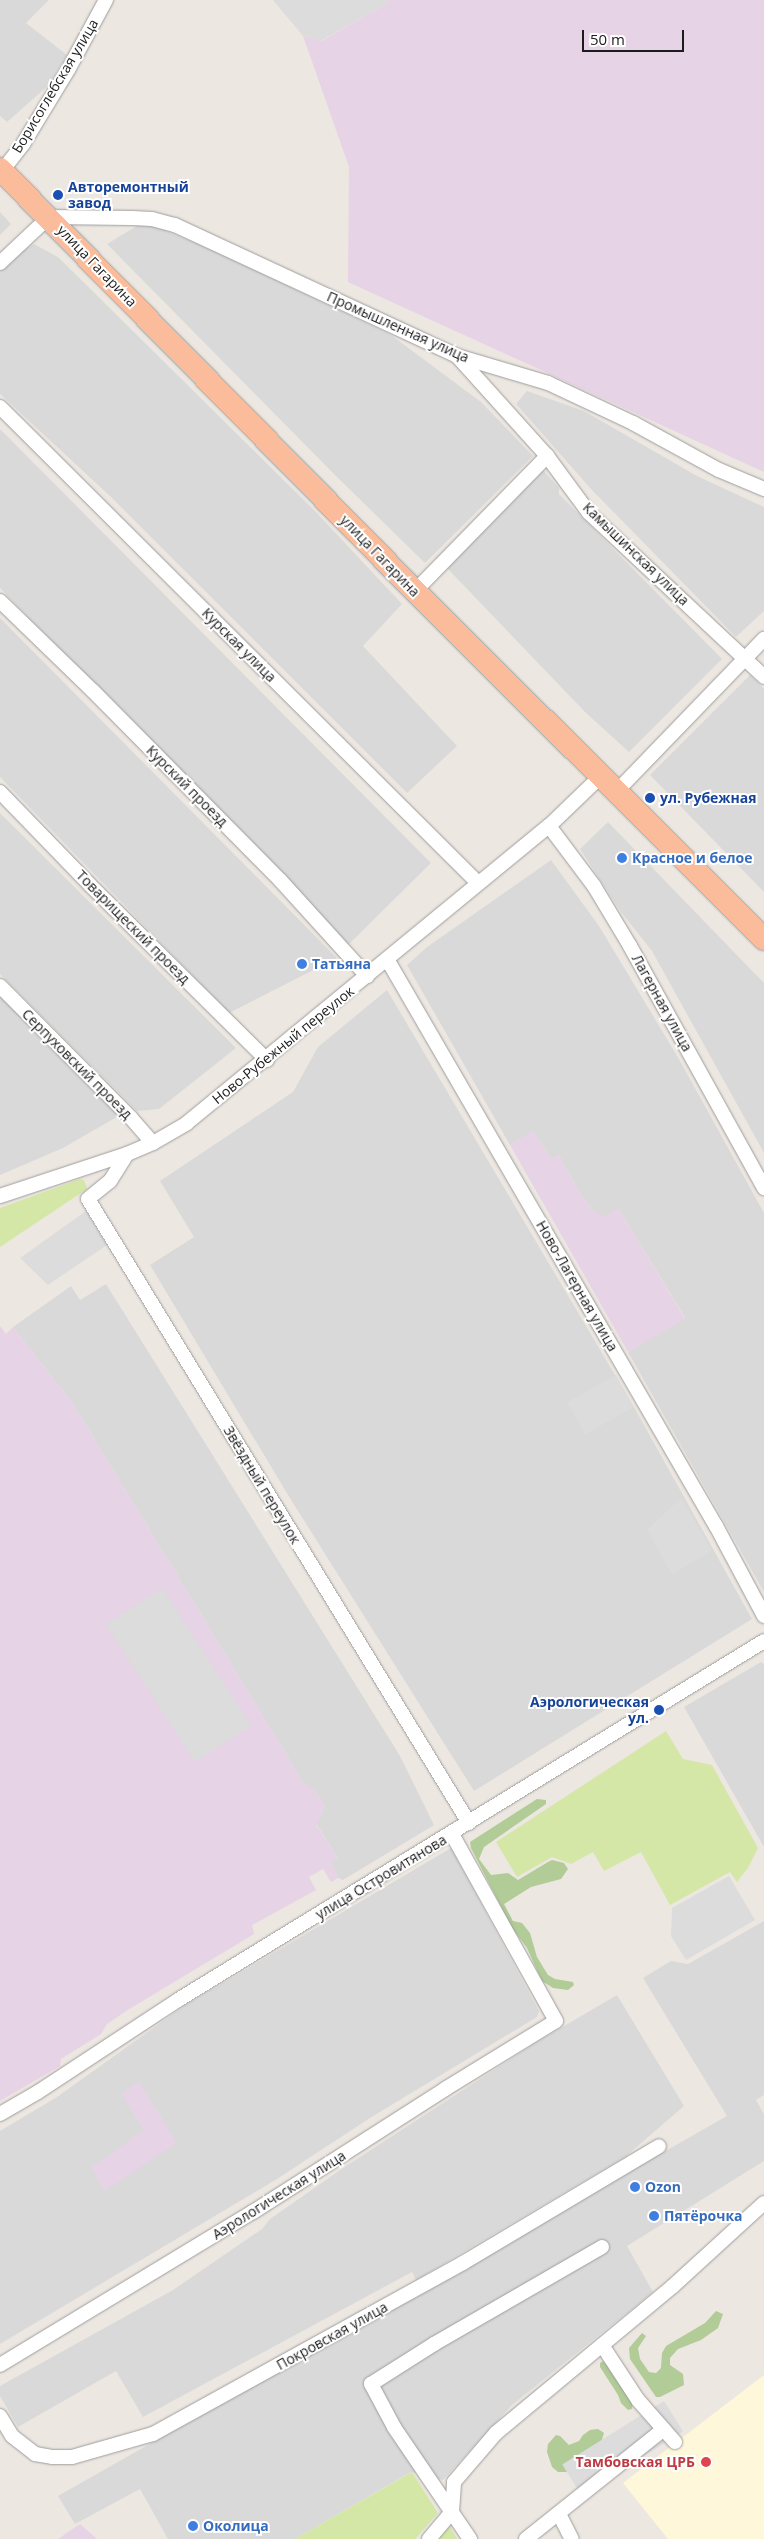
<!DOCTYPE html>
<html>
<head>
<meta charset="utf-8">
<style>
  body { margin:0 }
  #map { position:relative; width:764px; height:2539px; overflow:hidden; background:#ede7e1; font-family:"Open Sans",sans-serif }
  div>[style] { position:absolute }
  .residential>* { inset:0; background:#dad9d9 }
  .industrial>* { inset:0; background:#e6d3e6 }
  .education>* { inset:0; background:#fef7d9 }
  .grass>* { inset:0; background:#d4e7a7 }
  .forest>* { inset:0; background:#b1cc96 }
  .parking>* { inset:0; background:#dcdcdc; transform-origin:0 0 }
  .roads { filter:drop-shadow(0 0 1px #9d9d9d) drop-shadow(0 0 1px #9d9d9d) }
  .minor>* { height:14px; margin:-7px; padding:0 7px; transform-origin:7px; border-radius:7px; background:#fff }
  .primary>* { height:22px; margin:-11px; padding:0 11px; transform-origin:11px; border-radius:11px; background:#fabc9a }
  .dots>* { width:14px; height:14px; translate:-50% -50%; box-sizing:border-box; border:2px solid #fff; border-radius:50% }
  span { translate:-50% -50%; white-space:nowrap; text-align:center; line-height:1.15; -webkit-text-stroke:4px #fff; paint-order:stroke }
  .street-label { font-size:14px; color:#1c1c1c }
  .transit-label { font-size:14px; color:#164399; font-weight:700 }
  .left { translate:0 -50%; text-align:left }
  .right { translate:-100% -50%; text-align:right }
  .shop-label { font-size:14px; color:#366cbe; font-weight:700 }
  .health-label { font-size:14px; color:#be3a42; font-weight:700 }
  .scale { position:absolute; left:582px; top:30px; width:102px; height:22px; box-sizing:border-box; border:2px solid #1c1c1c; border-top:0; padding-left:6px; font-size:15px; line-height:18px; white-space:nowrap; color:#1c1c1c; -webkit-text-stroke:4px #fff; paint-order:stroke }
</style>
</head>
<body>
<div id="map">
  <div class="residential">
    <i style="clip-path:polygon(0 0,49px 0,26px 23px,67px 55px,50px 84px,7px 122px,0 116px)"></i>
    <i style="clip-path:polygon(0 212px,11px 224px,0 235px)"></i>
    <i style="clip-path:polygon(140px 224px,149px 224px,215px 251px,391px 335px,481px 402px,533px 456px,425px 563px,337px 477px,107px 244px)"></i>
    <i style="clip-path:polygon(34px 244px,58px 257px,315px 511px,402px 604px,363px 646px,457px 746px,407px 793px,111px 497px,0 394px,0 271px,19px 253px)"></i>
    <i style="clip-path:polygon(527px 391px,584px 411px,697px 476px,764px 507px,764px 611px,736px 637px,591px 489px,516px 404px)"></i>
    <i style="clip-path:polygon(0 429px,431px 863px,348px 945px,0 588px)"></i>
    <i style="clip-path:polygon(543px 470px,559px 488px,559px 494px,722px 659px,629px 752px,585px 712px,447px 568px)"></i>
    <i style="clip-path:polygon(0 618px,337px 958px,229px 1013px,0 777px)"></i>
    <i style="clip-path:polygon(750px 675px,764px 689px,764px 892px,650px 775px)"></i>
    <i style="clip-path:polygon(0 813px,236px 1048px,159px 1109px,137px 1111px,0 974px)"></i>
    <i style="clip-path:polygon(608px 822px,764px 983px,764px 1153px,652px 951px,621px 912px,580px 849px)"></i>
    <i style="clip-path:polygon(551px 860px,599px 926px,679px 1059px,764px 1213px,764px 1592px,628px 1352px,685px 1318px,619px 1209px,604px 1218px,592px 1209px,581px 1195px,559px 1156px,552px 1159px,533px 1132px,510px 1145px,407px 965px,427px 947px)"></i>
    <i style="clip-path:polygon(387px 990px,634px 1407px,752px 1619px,474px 1791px,288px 1495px,150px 1265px,194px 1237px,160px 1181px,293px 1092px,318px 1047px)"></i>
    <i style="clip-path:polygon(0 993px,122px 1114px,63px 1148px,0 1175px)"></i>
    <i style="clip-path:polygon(106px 1284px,400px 1756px,434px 1825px,343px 1880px,338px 1878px,331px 1862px,338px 1858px,316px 1824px,325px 1806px,315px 1791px,303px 1782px,73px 1404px,13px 1327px,71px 1286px,80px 1300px)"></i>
    <i style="clip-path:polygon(761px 1662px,764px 1664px,764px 1847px,684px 1707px)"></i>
    <i style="clip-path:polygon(451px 1848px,539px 2011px,537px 2017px,370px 2118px,277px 2179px,0 2344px,0 2131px,57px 2097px,184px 2006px)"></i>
    <i style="clip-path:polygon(764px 1921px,764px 2095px,756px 2100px,764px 2114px,764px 2161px,627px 2246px,653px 2292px,512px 2405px,443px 2480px,411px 2472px,295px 2539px,168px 2539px,140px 2489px,75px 2524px,58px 2496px,727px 2116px,643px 1978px,671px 1961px,688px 1964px)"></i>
    <i style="clip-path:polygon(617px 1995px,684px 2106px,625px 2157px,416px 2280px,412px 2272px,143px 2417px,116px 2371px,18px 2427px,0 2396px,0 2386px,173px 2290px,262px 2229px,270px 2219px,343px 2168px,537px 2042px)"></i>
  </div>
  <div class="industrial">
    <i style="clip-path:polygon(388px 0,764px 0,764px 472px,348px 282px,349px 167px,303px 36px,322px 41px,384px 5px)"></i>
    <i style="clip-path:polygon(533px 1131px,552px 1159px,559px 1156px,581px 1195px,592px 1209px,604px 1217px,619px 1209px,685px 1319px,628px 1352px,510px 1145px)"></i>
    <i style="clip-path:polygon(0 1326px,6px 1334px,13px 1327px,73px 1404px,303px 1782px,315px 1791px,325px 1806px,316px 1825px,338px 1858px,331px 1862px,338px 1878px,331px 1882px,323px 1869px,309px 1877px,316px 1890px,252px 1925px,254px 1934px,126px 2011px,107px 2024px,101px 2034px,61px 2059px,60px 2066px,0 2101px)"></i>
    <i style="clip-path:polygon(139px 2082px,177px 2143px,105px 2191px,91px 2168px,144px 2130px,121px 2093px)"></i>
    <i style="clip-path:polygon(80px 2524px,97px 2539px,58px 2539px)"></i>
  </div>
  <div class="education">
    <i style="clip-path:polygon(764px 2375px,764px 2539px,668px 2539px,623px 2483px)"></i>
  </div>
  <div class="grass">
    <i style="clip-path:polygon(80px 1179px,84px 1180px,87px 1189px,0 1247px,0 1208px)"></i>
    <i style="clip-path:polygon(666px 1731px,683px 1759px,712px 1765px,758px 1848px,748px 1868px,737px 1882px,730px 1872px,670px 1905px,641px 1852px,604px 1871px,593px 1852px,571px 1864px,552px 1857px,517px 1877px,496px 1842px)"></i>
    <i style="clip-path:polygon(412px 2472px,438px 2513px,415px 2539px,295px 2539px)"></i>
    <i style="clip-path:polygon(450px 2527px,457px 2539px,436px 2539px,446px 2529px)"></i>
  </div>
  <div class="forest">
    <i style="clip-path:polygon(537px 1799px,546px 1800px,546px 1804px,484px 1847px,479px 1859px,491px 1875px,508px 1873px,518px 1880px,548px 1862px,552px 1860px,564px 1863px,568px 1869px,561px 1879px,531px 1887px,504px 1904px,513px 1921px,522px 1923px,530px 1933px,537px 1957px,548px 1975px,555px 1979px,573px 1982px,574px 1985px,568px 1990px,553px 1988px,542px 1981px,527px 1948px,512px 1928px,471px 1848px,470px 1842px)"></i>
    <i style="clip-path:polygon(716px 2311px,723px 2314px,718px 2328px,701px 2340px,678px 2349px,670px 2358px,670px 2365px,683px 2374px,684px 2385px,660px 2397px,656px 2397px,630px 2359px,629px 2348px,642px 2333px,646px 2336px,638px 2348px,640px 2359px,649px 2372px,656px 2373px,661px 2368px,662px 2353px,666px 2346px,705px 2323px)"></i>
    <i style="clip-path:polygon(603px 2361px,634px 2397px,632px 2409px,628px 2410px,621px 2403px,618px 2395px,600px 2367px,600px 2363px)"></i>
    <i style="clip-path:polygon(598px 2429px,604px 2433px,599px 2449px,568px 2472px,558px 2472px,552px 2467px,547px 2452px,548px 2444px,556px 2435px,560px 2436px,569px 2445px,579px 2441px,583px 2435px,590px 2430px)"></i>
  </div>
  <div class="parking">
    <i style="clip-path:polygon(273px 0,388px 0,384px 5px,321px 41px,303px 36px)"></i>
    <i style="clip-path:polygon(86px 1211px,107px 1245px,48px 1285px,20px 1258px)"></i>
    <i style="left:616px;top:1375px;width:37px;height:56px;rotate:61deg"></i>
    <i style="clip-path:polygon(681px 1498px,712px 1551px,672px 1574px,647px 1530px)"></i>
    <i style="left:162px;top:1588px;width:164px;height:67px;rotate:57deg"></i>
    <i style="clip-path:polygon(729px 1876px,755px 1920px,686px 1960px,671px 1936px,672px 1908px)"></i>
    <i style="left:664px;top:2401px;width:36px;height:120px;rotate:58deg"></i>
  </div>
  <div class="roads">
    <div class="minor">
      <i style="left:2px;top:171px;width:34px;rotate:-52deg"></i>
      <i style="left:23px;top:144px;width:87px;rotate:-58.7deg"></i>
      <i style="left:68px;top:70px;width:80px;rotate:-61.5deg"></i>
      <i style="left:0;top:263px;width:67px;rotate:-43.2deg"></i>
      <i style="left:49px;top:217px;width:83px;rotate:0.7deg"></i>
      <i style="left:132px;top:218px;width:20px;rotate:3deg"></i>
      <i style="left:152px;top:219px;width:24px;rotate:15deg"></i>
      <i style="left:175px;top:225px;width:311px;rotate:24.9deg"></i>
      <i style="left:457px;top:356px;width:95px;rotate:16.5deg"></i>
      <i style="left:548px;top:383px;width:94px;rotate:25.2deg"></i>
      <i style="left:633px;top:423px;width:98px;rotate:28.7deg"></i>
      <i style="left:719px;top:470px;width:49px;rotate:22.9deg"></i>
      <i style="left:458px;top:357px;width:133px;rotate:48deg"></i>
      <i style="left:547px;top:456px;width:71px;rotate:53.6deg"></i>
      <i style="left:589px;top:513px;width:240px;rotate:43.1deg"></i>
      <i style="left:0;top:407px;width:675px;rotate:44.88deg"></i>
      <i style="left:415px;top:591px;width:189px;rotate:-45.6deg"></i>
      <i style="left:0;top:601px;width:129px;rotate:44.1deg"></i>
      <i style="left:93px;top:691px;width:266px;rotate:45.3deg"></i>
      <i style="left:280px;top:880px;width:130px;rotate:47.8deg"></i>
      <i style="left:0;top:792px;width:129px;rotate:45.9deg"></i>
      <i style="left:90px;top:885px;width:249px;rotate:44.7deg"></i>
      <i style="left:616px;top:792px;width:213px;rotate:-46deg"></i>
      <i style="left:549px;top:826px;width:75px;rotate:53.1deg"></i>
      <i style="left:594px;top:886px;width:70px;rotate:59deg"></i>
      <i style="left:630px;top:946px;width:277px;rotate:61deg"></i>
      <i style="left:387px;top:959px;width:656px;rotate:59.88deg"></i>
      <i style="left:716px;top:1526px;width:102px;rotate:61.9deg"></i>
      <i style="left:0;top:986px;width:186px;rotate:45.2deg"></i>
      <i style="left:131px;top:1118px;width:33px;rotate:49deg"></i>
      <i style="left:127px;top:1154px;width:32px;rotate:122deg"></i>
      <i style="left:110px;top:1181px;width:28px;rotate:141deg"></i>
      <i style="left:88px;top:1199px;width:731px;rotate:58.59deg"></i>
      <i style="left:0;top:1196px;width:134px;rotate:-18.3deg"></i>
      <i style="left:127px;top:1154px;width:28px;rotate:-23deg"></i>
      <i style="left:153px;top:1143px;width:39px;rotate:-30deg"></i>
      <i style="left:187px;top:1123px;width:468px;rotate:-39.4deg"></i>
      <i style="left:549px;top:826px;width:71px;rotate:-43.9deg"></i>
      <i style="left:0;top:2114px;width:44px;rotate:-30.1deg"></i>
      <i style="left:38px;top:2092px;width:168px;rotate:-33.3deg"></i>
      <i style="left:178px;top:2000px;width:687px;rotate:-31.49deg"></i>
      <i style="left:602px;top:2345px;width:66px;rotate:56.8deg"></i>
      <i style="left:638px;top:2400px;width:56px;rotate:48.6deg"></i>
      <i style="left:0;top:2365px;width:296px;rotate:-31.2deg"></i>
      <i style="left:253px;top:2212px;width:228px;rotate:-32.6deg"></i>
      <i style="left:445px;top:2089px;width:130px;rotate:-31.5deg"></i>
      <i style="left:556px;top:2021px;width:214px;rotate:-119.1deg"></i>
      <i style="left:0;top:2416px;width:23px;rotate:59deg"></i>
      <i style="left:12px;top:2436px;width:29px;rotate:38deg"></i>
      <i style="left:35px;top:2454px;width:17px;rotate:10deg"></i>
      <i style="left:52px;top:2457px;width:20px"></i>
      <i style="left:72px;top:2457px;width:84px;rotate:-15.9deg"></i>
      <i style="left:153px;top:2434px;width:354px;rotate:-28.9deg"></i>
      <i style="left:463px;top:2263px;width:228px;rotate:-30.8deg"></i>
      <i style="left:559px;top:2514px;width:28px;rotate:63deg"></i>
      <i style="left:429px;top:2539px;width:35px;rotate:-50deg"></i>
      <i style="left:452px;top:2512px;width:30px;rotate:-86deg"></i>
      <i style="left:454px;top:2482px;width:65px;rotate:-49.4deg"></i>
      <i style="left:496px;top:2433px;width:230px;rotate:-39.7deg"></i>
      <i style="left:673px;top:2286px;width:123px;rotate:-42.4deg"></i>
      <i style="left:470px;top:2539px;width:135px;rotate:-124.2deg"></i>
      <i style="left:394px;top:2427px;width:49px;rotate:-118.1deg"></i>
      <i style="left:371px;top:2384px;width:75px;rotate:-32.4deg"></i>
      <i style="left:434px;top:2344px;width:194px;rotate:-30deg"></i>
      <i style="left:526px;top:2539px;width:176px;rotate:-38.6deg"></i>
    </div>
    <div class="primary">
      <i style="left:0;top:169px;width:592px;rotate:45.48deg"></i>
      <i style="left:415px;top:591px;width:493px;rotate:44.9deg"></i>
    </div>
  </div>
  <div class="dots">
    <i style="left:58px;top:195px;background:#1a4fb4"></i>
    <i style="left:650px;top:798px;background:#1a4fb4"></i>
    <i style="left:622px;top:858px;background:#3f7fe0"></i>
    <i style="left:302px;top:964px;background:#3f7fe0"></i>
    <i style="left:659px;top:1710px;background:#1a4fb4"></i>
    <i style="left:635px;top:2187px;background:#3f7fe0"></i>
    <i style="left:654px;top:2216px;background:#3f7fe0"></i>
    <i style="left:706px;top:2462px;background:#e0444e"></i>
    <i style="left:193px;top:2526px;background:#3f7fe0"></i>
  </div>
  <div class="street-label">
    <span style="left:55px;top:86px;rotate:-59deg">Борисоглебская улица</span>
    <span style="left:97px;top:266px;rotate:46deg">улица Гагарина</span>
    <span style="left:398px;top:327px;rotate:24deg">Промышленная улица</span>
    <span style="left:636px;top:554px;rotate:44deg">Камышинская улица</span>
    <span style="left:380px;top:556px;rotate:46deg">улица Гагарина</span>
    <span style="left:239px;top:645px;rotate:45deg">Курская улица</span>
    <span style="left:187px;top:786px;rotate:45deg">Курский проезд</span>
    <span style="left:133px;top:927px;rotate:45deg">Товарищеский проезд</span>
    <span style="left:662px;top:1003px;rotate:61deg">Лагерная улица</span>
    <span style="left:283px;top:1045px;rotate:-39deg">Ново-Рубежный переулок</span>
    <span style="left:77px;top:1064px;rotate:45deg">Серпуховский проезд</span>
    <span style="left:577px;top:1286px;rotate:60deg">Ново-Лагерная улица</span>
    <span style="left:262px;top:1485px;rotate:59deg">Звёздный переулок</span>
    <span style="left:381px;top:1877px;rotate:-31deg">улица Островитянова</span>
    <span style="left:279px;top:2195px;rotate:-32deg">Аэрологическая улица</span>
    <span style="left:332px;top:2336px;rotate:-29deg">Покровская улица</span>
  </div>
  <div class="transit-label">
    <span class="left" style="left:68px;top:195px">Авторемонтный<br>завод</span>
    <span class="left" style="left:660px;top:798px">ул. Рубежная</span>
    <span class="right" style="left:649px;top:1710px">Аэрологическая<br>ул.</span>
  </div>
  <div class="shop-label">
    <span class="left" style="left:632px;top:858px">Красное и белое</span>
    <span class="left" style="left:312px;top:964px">Татьяна</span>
    <span class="left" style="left:645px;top:2187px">Ozon</span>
    <span class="left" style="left:664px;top:2216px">Пятёрочка</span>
    <span class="left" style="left:203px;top:2526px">Околица</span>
  </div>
  <div class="health-label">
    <span class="right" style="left:695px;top:2462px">Тамбовская ЦРБ</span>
  </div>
  <div class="scale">50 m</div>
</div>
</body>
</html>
